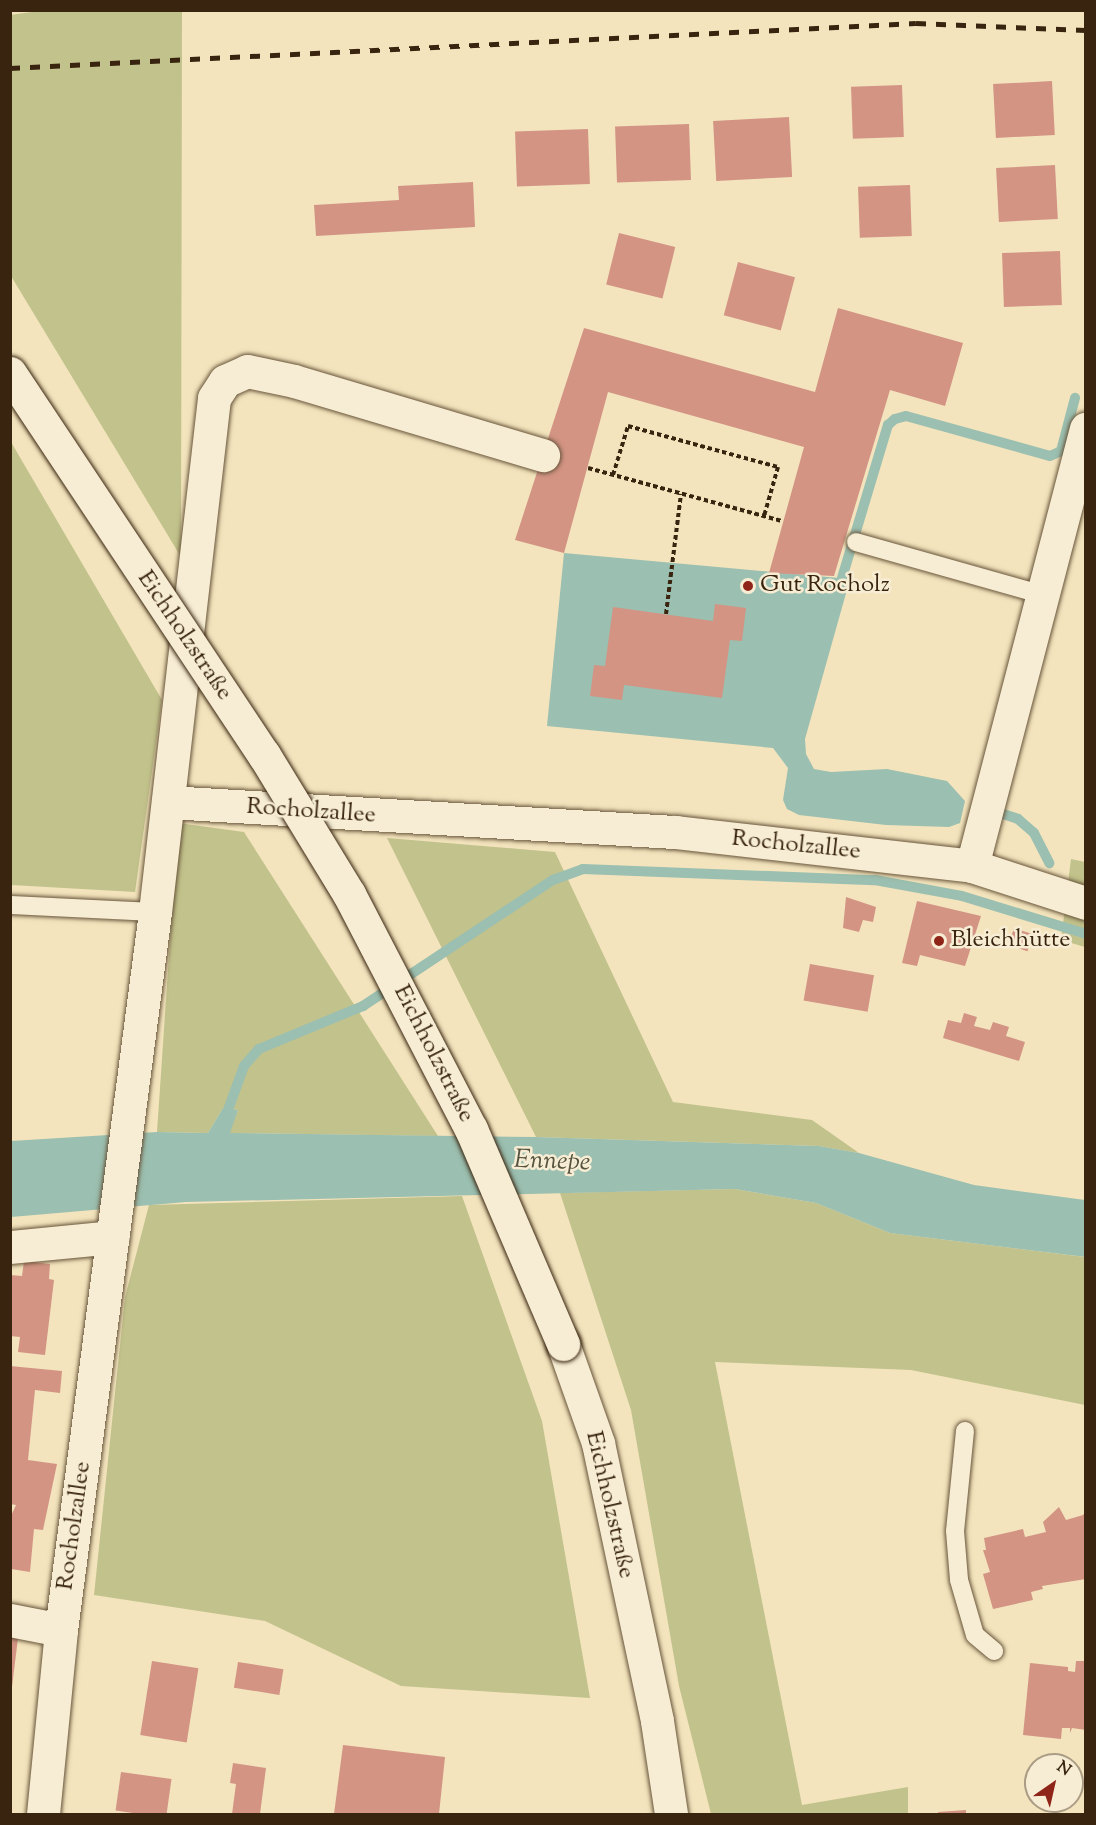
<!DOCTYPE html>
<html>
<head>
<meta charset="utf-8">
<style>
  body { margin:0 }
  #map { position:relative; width:1096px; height:1825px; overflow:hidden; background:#f3e4bd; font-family:"Sorts Mill Goudy",serif }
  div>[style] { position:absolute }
  .green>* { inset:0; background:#c2c28c }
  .water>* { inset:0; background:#9bbfb0 }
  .stream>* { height:10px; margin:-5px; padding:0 5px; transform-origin:5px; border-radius:5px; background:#9bbfb0 }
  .building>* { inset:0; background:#d39484; transform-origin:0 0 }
  .path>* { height:4px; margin-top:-2px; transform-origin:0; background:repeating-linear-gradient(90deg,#39250f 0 4.5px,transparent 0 7.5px) }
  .roads { filter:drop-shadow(0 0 2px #68553a) drop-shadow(0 0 2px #68553a) }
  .service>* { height:18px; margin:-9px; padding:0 9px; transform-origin:9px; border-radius:9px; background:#f7edd4 }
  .minor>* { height:33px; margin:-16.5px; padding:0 16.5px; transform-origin:16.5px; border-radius:16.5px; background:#f7edd4 }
  .secondary>* { height:33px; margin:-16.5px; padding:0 16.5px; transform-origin:16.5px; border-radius:16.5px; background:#f7edd4 }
  .rail>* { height:4.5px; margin-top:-2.25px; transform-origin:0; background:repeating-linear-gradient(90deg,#39250f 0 10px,transparent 0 20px) }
  .bridges { filter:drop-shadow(0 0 2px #39250f) drop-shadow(0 0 2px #39250f) }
  .secondary-bridge>* { height:33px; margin:-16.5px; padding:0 16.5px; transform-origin:16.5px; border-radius:16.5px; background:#f7edd4 }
  .dots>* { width:16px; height:16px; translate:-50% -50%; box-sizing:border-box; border:3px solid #f7edd4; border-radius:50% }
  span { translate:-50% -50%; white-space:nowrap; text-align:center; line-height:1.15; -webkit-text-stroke:5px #f7edd4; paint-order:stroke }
  .poi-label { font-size:24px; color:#39250f }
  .left { translate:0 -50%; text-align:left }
  .street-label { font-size:24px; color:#39250f }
  .water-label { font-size:26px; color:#56533f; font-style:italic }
  .frame { position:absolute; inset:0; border:12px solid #39250f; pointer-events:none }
  .north { position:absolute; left:1024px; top:1753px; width:60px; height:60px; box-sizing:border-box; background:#f7edd4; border:2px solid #ab9d85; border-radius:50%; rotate:34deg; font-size:16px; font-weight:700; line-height:24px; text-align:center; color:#39250f }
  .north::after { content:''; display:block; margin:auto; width:21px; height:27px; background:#8f2418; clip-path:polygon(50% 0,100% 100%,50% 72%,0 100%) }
</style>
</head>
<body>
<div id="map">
  <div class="green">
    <i style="clip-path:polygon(46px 10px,182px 11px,181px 557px,11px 276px,10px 15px)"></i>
    <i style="clip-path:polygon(11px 442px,162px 700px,135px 892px,11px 885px)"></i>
    <i style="clip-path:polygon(178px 823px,244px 832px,438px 1136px,229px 1133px,238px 1110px,223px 1108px,208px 1133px,157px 1132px)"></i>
    <i style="clip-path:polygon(387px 838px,555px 852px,673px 1102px,812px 1120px,859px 1153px,819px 1146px,536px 1137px)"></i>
    <i style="clip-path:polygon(1071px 859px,1085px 862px,1085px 947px,1061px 940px)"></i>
    <i style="clip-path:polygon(735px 1189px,816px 1203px,890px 1233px,1085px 1257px,1085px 1405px,911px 1370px,715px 1362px,802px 1805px,908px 1787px,908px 1814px,711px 1814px,679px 1686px,631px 1410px,560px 1193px)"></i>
    <i style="clip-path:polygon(462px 1196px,542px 1421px,590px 1698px,401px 1686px,265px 1621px,94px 1595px,125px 1297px,149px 1205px)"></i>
  </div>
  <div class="water">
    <i style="clip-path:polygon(564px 553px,850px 579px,805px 739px,806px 754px,814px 769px,831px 772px,887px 769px,947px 781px,965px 801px,960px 823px,949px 827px,886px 825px,799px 815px,787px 809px,783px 800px,788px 768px,773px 748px,547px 726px)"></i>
    <i style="clip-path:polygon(223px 1108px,238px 1110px,230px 1133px,536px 1137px,819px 1146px,859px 1153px,974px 1185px,1085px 1200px,1086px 1257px,890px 1233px,816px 1203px,735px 1189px,186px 1202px,11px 1217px,11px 1141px,157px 1132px,208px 1133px)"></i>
  </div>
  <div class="stream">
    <i style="left:842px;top:578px;width:160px;rotate:-73.3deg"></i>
    <i style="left:888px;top:425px;width:9px;rotate:-41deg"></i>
    <i style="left:895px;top:419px;width:11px;rotate:-15deg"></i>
    <i style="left:906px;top:416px;width:149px;rotate:15.5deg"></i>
    <i style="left:1050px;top:456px;width:12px;rotate:-24deg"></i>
    <i style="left:1061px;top:451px;width:55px;rotate:-75.2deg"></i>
    <i style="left:1000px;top:813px;width:19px;rotate:18deg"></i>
    <i style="left:1018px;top:819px;width:21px;rotate:41deg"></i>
    <i style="left:1034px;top:833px;width:34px;rotate:63deg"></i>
    <i style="left:224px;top:1121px;width:59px;rotate:-70deg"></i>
    <i style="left:244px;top:1066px;width:23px;rotate:-49deg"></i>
    <i style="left:259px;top:1049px;width:113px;rotate:-22.5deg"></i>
    <i style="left:363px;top:1006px;width:228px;rotate:-33.6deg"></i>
    <i style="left:553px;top:880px;width:32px;rotate:-20deg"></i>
    <i style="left:583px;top:869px;width:292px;rotate:2.2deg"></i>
    <i style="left:875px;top:880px;width:88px;rotate:10.4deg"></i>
    <i style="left:962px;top:896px;width:130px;rotate:17deg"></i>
  </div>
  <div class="building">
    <i style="left:1052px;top:81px;width:54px;height:59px;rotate:87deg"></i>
    <i style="left:902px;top:85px;width:52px;height:51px;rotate:88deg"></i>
    <i style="left:789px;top:117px;width:60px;height:76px;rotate:87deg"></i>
    <i style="left:689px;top:124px;width:56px;height:74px;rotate:88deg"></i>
    <i style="left:588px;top:129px;width:55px;height:73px;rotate:88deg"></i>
    <i style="left:1055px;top:165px;width:54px;height:59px;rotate:87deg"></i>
    <i style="clip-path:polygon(473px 182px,475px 227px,316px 236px,314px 205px,399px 200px,398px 186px)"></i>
    <i style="left:910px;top:185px;width:51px;height:52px;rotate:88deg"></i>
    <i style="left:619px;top:233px;width:58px;height:53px;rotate:14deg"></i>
    <i style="left:1060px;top:251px;width:54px;height:58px;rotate:88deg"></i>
    <i style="left:738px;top:262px;width:59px;height:55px;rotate:15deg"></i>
    <i style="clip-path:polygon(838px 308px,963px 343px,945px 406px,890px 390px,834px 576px,769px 573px,804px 447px,608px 392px,564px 553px,515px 540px,584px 328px,815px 392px)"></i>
    <i style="clip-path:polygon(715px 604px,746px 608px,742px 641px,730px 640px,722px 698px,624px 685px,622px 700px,590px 696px,594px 665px,605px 666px,613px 607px,713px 621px)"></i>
    <i style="clip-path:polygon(846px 897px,876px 907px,873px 922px,863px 920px,859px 932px,843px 928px)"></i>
    <i style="clip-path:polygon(917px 901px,981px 916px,965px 966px,920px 955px,917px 966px,902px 963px)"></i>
    <i style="left:1014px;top:928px;width:20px;height:18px;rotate:18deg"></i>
    <i style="left:810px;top:964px;width:65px;height:37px;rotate:10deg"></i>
    <i style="clip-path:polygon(964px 1013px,977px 1017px,974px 1026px,990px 1030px,993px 1022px,1009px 1027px,1006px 1036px,1025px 1042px,1019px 1061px,943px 1038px,948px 1020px,961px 1023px)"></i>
    <i style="clip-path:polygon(24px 1261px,50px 1264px,49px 1279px,54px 1280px,45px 1355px,18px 1352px,20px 1337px,10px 1336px,10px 1275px,22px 1276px)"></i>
    <i style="clip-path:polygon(10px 1366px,62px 1371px,60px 1393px,35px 1390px,28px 1460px,57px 1464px,43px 1530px,34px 1529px,30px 1572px,11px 1569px,10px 1518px,16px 1505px,10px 1504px)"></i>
    <i style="clip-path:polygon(1059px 1507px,1066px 1520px,1083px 1515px,1086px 1511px,1086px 1579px,1042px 1586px,1043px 1589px,1031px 1592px,1033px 1600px,993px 1609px,983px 1574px,990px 1572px,983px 1550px,986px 1550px,984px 1538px,1023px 1529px,1025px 1537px,1046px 1532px,1043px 1522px)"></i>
    <i style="clip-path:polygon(10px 1638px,18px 1638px,12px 1687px,10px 1687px)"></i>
    <i style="left:152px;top:1661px;width:47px;height:75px;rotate:9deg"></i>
    <i style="clip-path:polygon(1076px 1661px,1086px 1661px,1086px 1730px,1072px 1728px,1070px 1733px,1070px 1728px,1062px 1728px,1061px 1739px,1023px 1735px,1030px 1663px,1068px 1667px,1068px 1671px,1075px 1672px)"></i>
    <i style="left:238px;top:1662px;width:46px;height:26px;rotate:9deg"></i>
    <i style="clip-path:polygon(343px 1745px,445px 1757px,439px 1814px,334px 1814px)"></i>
    <i style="clip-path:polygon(233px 1763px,266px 1768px,260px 1814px,232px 1814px,236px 1784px,230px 1783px)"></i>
    <i style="left:121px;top:1772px;width:51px;height:39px;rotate:8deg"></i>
    <i style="clip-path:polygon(966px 1810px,966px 1814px,938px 1814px,938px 1812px)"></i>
  </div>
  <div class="path">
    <i style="left:588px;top:468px;width:201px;rotate:15.3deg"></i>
    <i style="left:613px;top:475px;width:51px;rotate:-73deg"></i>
    <i style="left:628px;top:426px;width:156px;rotate:15.3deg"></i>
    <i style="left:778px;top:467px;width:51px;rotate:105.9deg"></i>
    <i style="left:666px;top:614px;width:121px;rotate:-82.9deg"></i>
  </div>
  <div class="roads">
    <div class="service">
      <i style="left:856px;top:542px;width:191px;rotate:15.8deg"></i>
      <i style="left:10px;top:905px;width:145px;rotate:2.8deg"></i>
      <i style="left:965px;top:1431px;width:100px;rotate:95.7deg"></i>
      <i style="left:955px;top:1531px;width:49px;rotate:85.3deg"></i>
      <i style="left:959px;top:1580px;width:57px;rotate:73.8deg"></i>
      <i style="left:975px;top:1635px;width:25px;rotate:40deg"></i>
    </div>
    <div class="minor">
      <i style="left:168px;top:802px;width:508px;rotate:3.39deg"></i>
      <i style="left:675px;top:832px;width:299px;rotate:6.5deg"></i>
      <i style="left:972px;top:866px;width:120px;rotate:18deg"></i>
      <i style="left:972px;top:866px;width:452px;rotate:-75.4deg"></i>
      <i style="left:10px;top:1247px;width:103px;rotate:-5.5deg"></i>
      <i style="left:10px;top:1620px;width:52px;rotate:11.1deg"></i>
      <i style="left:43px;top:1814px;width:185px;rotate:-84.4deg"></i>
      <i style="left:61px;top:1630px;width:724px;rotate:-82.54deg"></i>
      <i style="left:155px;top:912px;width:517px;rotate:-83.45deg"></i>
      <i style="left:214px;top:398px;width:20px;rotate:-57deg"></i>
      <i style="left:225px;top:381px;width:24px;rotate:-24deg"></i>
      <i style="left:247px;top:371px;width:48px;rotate:12deg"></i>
      <i style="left:294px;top:381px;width:260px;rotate:16.6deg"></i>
    </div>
    <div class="secondary">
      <i style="left:563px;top:1344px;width:105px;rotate:70.5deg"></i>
      <i style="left:598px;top:1443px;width:284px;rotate:78deg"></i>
      <i style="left:657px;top:1721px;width:94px;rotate:81.4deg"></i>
    </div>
  </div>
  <div class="rail">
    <i style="left:10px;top:68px;width:907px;rotate:-2.84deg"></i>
    <i style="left:916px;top:23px;width:170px;rotate:2.4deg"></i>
  </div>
  <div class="bridges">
    <div class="secondary-bridge">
      <i style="left:10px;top:373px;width:459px;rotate:56.4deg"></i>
      <i style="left:264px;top:755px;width:163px;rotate:58.6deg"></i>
      <i style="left:349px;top:894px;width:265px;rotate:62.6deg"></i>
      <i style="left:471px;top:1129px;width:234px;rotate:66.8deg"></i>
    </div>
  </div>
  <div class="dots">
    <i style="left:748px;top:586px;background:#8f2418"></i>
    <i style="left:939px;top:941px;background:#8f2418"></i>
  </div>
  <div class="poi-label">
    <span class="left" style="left:760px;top:586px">Gut Rocholz</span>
    <span class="left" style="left:951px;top:941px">Bleichhütte</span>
  </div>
  <div class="street-label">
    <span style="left:184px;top:636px;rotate:56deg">Eichholzstraße</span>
    <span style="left:311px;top:812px;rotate:4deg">Rocholzallee</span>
    <span style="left:796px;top:846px;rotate:6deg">Rocholzallee</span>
    <span style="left:433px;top:1054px;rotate:63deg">Eichholzstraße</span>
    <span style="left:609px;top:1505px;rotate:77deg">Eichholzstraße</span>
    <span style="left:75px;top:1526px;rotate:-82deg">Rocholzallee</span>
  </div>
  <div class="water-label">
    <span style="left:552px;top:1162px;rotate:2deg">Ennepe</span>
  </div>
  <div class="frame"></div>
  <div class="north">N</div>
</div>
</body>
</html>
